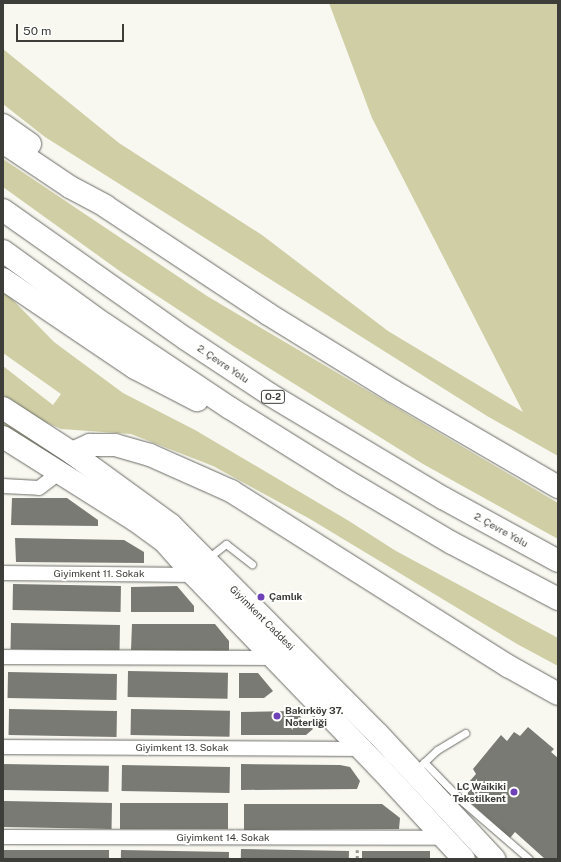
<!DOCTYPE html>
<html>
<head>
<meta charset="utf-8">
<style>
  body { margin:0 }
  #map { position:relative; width:561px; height:862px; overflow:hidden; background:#f8f8f1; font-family:"Public Sans",sans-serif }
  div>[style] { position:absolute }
  .green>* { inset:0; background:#cfcea5 }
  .building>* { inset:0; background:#7a7a74; transform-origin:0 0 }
  .path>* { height:2.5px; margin-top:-1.25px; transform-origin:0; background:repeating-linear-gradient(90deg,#92928e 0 3px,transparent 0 6px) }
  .roads { filter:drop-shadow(0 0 1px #6b6b66) drop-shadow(0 0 1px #6b6b66) }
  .service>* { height:7px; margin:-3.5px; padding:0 3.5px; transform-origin:3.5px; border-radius:3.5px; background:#fff }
  .minor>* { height:14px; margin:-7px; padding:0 7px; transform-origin:7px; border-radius:7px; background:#fff }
  .primary>* { height:22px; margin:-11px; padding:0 11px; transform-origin:11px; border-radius:11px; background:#fff }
  .motorway>* { height:22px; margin:-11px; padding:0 11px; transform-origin:11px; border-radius:11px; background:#fff }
  .dots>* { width:11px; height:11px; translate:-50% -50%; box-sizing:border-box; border:2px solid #fffffe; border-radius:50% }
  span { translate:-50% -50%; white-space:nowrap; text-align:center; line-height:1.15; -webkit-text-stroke:4px #fffffe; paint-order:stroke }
  .shield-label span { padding:1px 3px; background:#fffffe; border:1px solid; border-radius:3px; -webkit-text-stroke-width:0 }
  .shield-label { font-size:9px; color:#3d3d3a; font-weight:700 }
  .street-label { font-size:10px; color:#3d3d3a }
  .poi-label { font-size:10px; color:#3d3d3a; font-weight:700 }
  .left { translate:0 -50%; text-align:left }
  .right { translate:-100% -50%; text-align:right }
  .frame { position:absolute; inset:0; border:4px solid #3d3d3a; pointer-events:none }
  .scale { position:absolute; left:16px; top:24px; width:108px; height:18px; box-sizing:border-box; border:2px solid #3d3d3a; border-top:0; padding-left:5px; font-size:12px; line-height:14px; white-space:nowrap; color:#3d3d3a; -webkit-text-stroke:3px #fffffe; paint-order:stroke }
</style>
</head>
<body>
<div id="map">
  <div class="green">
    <i style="clip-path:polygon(329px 3px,558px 3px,558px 456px,487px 416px,45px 137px,3px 104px,3px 49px,119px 143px,262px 235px,388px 331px,523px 412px,372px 118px)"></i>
    <i style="clip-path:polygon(3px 159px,207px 296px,558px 503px,558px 539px,423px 464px,235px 347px,121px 272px,3px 187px)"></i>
    <i style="clip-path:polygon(3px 293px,9px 296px,54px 342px,123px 393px,195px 430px,349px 521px,396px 551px,558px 638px,558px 666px,517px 644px,310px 519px,213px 466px,131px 434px,61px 429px,43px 421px,3px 395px,3px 366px,53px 405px,61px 394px,3px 353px)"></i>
    <i style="clip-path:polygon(3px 418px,52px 452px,49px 456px,45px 456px,3px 426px)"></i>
  </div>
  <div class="building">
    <i style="clip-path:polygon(12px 498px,67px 498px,98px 520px,98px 526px,11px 525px)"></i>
    <i style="clip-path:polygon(15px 538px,124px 540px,144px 552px,144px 563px,16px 562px)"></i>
    <i style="left:13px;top:584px;width:108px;height:26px;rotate:1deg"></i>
    <i style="clip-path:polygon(177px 586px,194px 606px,194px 612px,131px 612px,131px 587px)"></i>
    <i style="left:11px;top:623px;width:109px;height:26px;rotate:1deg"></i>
    <i style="clip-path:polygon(132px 624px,215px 624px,229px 641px,229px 652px,131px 650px)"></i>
    <i style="left:128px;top:671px;width:100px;height:26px;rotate:1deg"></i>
    <i style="left:8px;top:672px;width:109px;height:26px;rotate:1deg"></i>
    <i style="clip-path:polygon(239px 673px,258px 673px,273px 691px,264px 698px,239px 698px)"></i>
    <i style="left:9px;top:709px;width:108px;height:26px;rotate:1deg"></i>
    <i style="left:131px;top:709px;width:99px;height:26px;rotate:1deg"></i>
    <i style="clip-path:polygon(295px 711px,313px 729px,306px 735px,241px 735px,241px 712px)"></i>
    <i style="clip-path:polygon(528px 727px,554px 749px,551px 752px,558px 758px,558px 859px,545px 859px,515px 832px,510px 838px,464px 797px,474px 786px,469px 782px,476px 774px,473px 769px,501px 735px,507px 741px,514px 732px,520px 736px)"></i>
    <i style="left:3px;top:764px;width:106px;height:26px;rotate:1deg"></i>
    <i style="clip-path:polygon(241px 764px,340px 765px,350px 767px,360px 781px,357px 789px,241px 790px)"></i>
    <i style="left:122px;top:765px;width:108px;height:26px;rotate:1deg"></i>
    <i style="left:4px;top:801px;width:108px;height:26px;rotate:1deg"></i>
    <i style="left:120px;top:803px;width:108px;height:26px"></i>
    <i style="clip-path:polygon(244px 804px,382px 804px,400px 818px,399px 829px,244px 830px)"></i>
    <i style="left:241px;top:849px;width:108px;height:10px;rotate:1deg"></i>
    <i style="left:109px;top:850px;width:9px;height:106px;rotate:90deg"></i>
    <i style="left:121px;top:850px;width:108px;height:9px;rotate:1deg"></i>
    <i style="left:362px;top:851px;width:68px;height:8px"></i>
  </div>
  <div class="path">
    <i style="left:357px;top:859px;width:9px;rotate:-90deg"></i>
  </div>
  <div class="roads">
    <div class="service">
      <i style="left:208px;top:558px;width:23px;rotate:-38deg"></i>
      <i style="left:226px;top:544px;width:33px;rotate:38deg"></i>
      <i style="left:424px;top:762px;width:56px;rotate:45.7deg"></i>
      <i style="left:463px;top:802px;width:87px;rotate:40.8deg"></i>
      <i style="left:421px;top:765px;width:22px;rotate:-43deg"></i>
      <i style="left:437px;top:750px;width:33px;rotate:-31deg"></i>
    </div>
    <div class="minor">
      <i style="left:3px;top:486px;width:36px;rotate:3deg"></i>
      <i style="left:39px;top:488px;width:25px;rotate:-37deg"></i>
      <i style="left:3px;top:573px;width:191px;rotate:0.6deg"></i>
      <i style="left:3px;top:657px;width:271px;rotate:0.2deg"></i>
      <i style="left:3px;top:747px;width:358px;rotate:0.3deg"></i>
      <i style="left:3px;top:837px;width:440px;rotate:0.1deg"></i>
    </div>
    <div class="primary">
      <i style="left:3px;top:408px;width:82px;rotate:33.1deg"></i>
      <i style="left:72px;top:453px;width:122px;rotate:36deg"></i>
      <i style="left:171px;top:525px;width:294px;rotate:45.3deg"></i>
      <i style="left:378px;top:734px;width:171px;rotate:47.1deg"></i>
      <i style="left:3px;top:437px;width:156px;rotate:32.2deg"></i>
      <i style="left:135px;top:520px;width:34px;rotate:36deg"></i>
      <i style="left:163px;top:540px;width:47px;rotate:48.5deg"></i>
      <i style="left:194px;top:575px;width:267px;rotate:46.1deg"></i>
      <i style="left:379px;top:767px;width:125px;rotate:47.3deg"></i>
    </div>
    <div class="motorway">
      <i style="left:3px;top:125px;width:33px;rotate:35deg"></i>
      <i style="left:3px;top:142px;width:81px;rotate:33.9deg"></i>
      <i style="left:70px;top:187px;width:40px;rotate:28deg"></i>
      <i style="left:105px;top:206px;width:196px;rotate:33.5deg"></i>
      <i style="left:268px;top:314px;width:147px;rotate:31.6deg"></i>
      <i style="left:393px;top:391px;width:191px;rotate:30.2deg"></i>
      <i style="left:3px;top:210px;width:224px;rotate:35.2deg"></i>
      <i style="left:186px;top:339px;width:100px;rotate:33.5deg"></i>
      <i style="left:269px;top:394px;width:203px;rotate:30.9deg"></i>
      <i style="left:443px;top:498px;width:131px;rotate:28.7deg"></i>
      <i style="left:3px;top:251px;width:125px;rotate:35.9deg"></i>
      <i style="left:104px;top:324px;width:151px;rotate:33.7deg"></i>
      <i style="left:230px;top:408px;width:132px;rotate:32deg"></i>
      <i style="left:342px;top:478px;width:128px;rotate:30.6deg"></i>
      <i style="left:452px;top:543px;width:120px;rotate:27.8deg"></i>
      <i style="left:3px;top:279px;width:159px;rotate:34deg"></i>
      <i style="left:135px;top:368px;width:70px;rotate:27.3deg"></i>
      <i style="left:72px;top:453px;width:20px;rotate:-24deg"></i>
      <i style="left:90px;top:445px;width:25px"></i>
      <i style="left:115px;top:445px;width:36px;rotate:16deg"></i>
      <i style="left:150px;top:455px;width:89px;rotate:24deg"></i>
      <i style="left:231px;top:491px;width:328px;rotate:32.3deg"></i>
      <i style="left:508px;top:666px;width:57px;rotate:29.2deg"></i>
    </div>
  </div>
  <div class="dots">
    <i style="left:261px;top:597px;background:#6e41b9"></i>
    <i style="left:277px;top:716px;background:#6e41b9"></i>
    <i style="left:514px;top:792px;background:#6e41b9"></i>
  </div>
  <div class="shield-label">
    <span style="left:273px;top:397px">O-2</span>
  </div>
  <div class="street-label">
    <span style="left:223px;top:364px;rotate:34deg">2. Çevre Yolu</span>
    <span style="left:501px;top:530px;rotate:29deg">2. Çevre Yolu</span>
    <span style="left:99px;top:574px">Giyimkent 11. Sokak</span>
    <span style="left:262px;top:618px;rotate:45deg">Giyimkent Caddesi</span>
    <span style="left:182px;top:748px">Giyimkent 13. Sokak</span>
    <span style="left:223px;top:838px">Giyimkent 14. Sokak</span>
  </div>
  <div class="poi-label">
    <span class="left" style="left:269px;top:597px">Çamlık</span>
    <span class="left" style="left:285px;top:716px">Bakırköy 37.<br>Noterliği</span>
    <span class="right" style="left:506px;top:792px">LC Waikiki<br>Tekstilkent</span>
  </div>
  <div class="frame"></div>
  <div class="scale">50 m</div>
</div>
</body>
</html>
